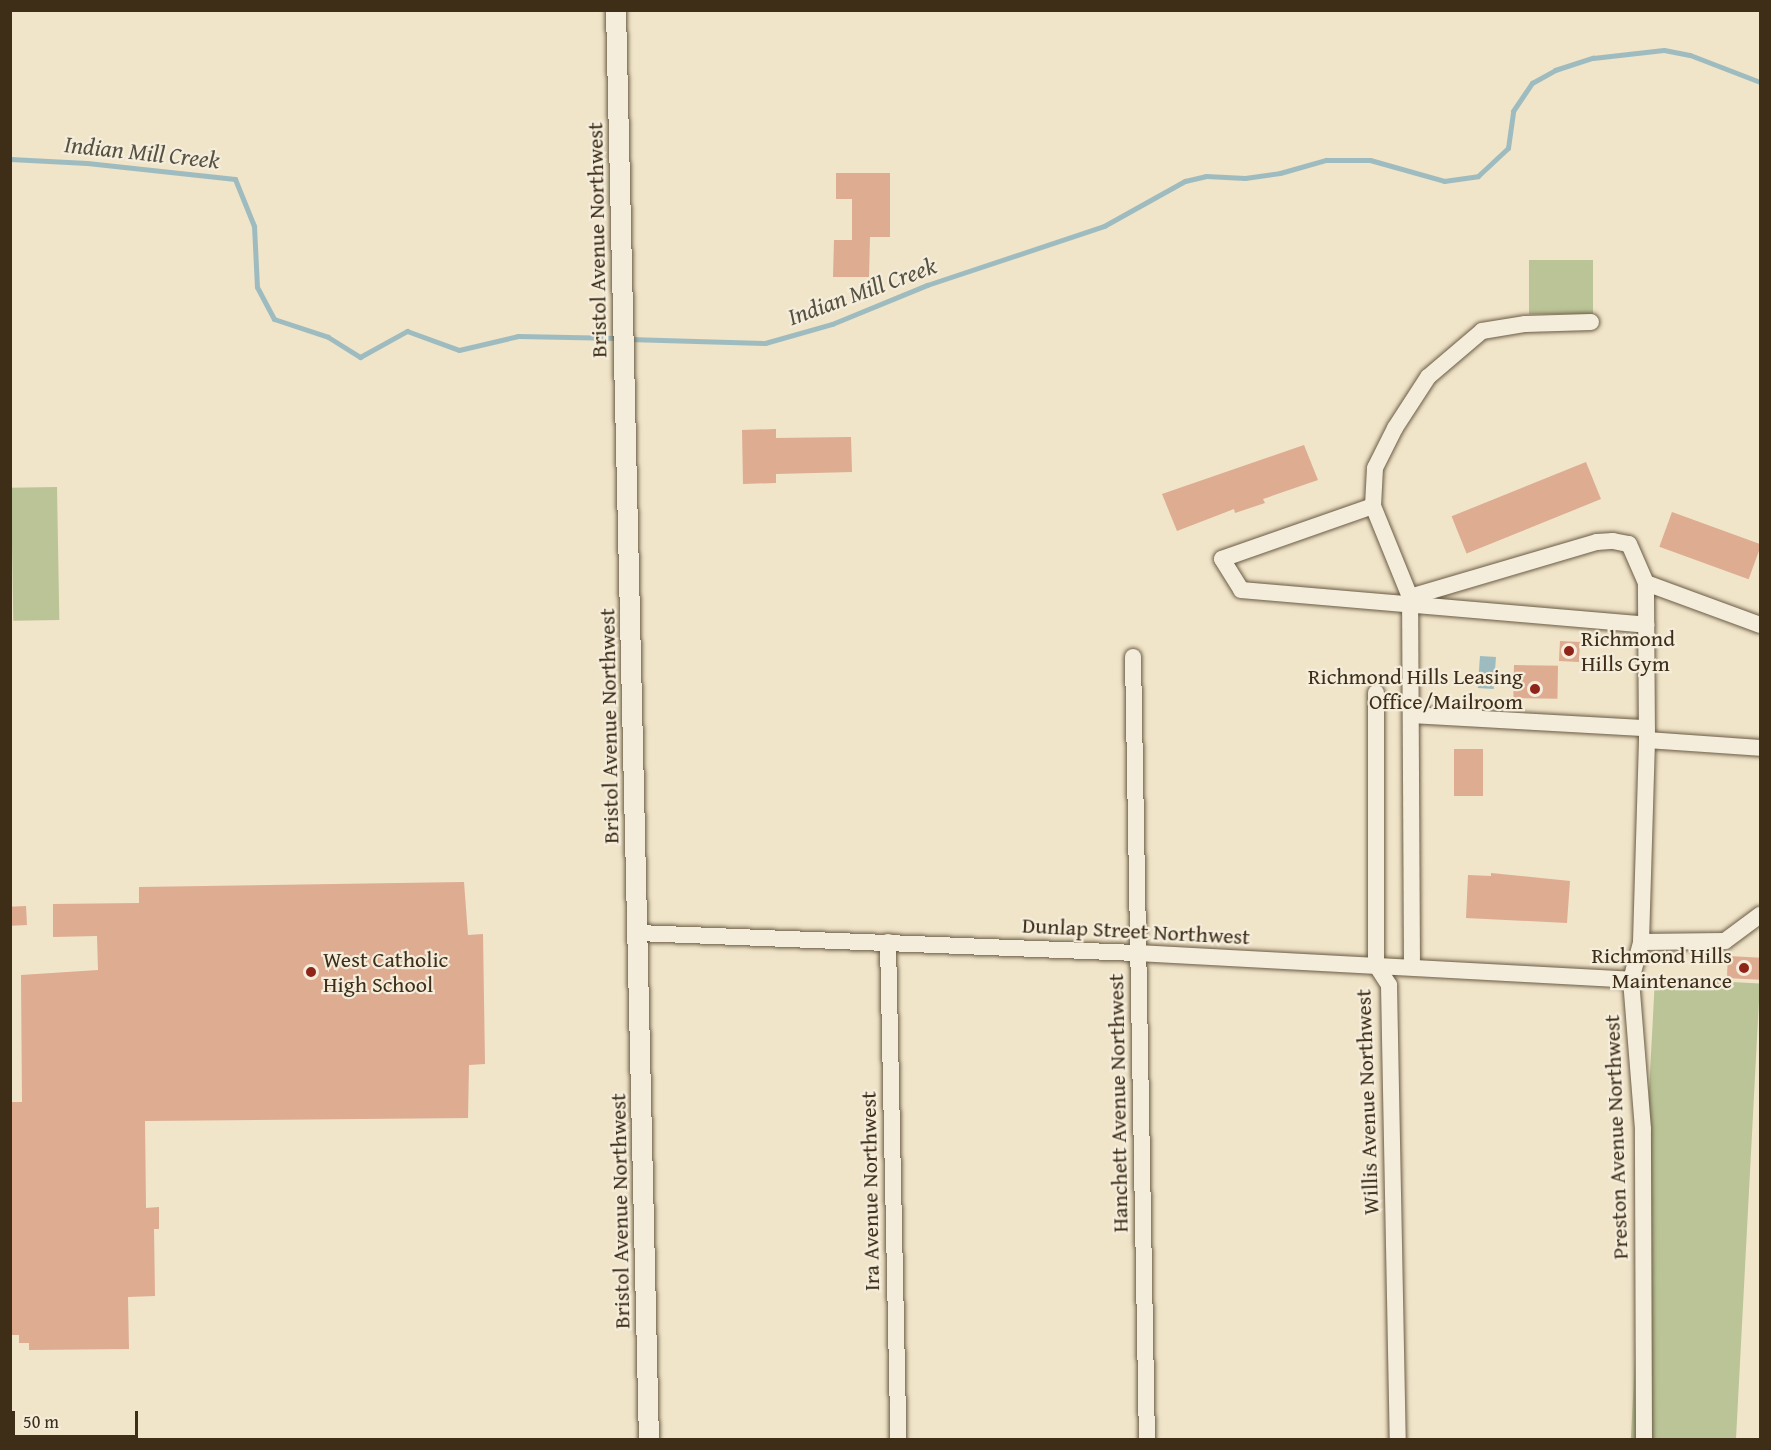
<!DOCTYPE html>
<html>
<head>
<meta charset="utf-8">
<style>
  body { margin:0 }
  #map { position:relative; width:1771px; height:1450px; overflow:hidden; background:#f0e4c9; font-family:"Gentium Book Plus",serif }
  div>[style] { position:absolute }
  .green>* { inset:0; background:#bac496; transform-origin:0 0 }
  .water>* { inset:0; background:#9ebcc0; transform-origin:0 0 }
  .stream>* { height:5px; margin:-2.5px; padding:0 2.5px; transform-origin:2.5px; border-radius:2.5px; background:#9ebcc0 }
  .building>* { inset:0; background:#ddac91; transform-origin:0 0 }
  .roads { filter:drop-shadow(0 0 2px #6a5c44) drop-shadow(0 0 2px #6a5c44) }
  .minor>* { height:16px; margin:-8px; padding:0 8px; transform-origin:8px; border-radius:8px; background:#f5eddc }
  .tertiary>* { height:20px; margin:-10px; padding:0 10px; transform-origin:10px; border-radius:10px; background:#f5eddc }
  .dots>* { width:16px; height:16px; translate:-50% -50%; box-sizing:border-box; border:3px solid #f5eddc; border-radius:50% }
  span { translate:-50% -50%; white-space:nowrap; text-align:center; line-height:1.15; -webkit-text-stroke:4.5px #f5eddc; paint-order:stroke }
  .street-label { font-size:22px; color:#3e2e18 }
  .poi-label { font-size:22px; color:#3e2e18 }
  .left { translate:0 -50%; text-align:left }
  .right { translate:-100% -50%; text-align:right }
  .water-label { font-size:24px; color:#565242; font-style:italic }
  .frame { position:absolute; inset:0; border:12px solid #3e2e18; pointer-events:none }
  .scale { position:absolute; left:12px; top:1411px; width:126px; height:27px; box-sizing:border-box; border:3px solid #3e2e18; border-top:0; padding-left:8px; font-size:18px; line-height:21px; white-space:nowrap; color:#3e2e18; -webkit-text-stroke:4px #f5eddc; paint-order:stroke }
</style>
</head>
<body>
<div id="map">
  <div class="green">
    <i style="left:1529px;top:260px;width:64px;height:54px"></i>
    <i style="left:57px;top:487px;width:133px;height:46px;rotate:89deg"></i>
    <i style="left:1655px;top:978px;width:105px;height:461px;rotate:3deg"></i>
  </div>
  <div class="water">
    <i style="left:1480px;top:656px;width:16px;height:32px;rotate:4deg"></i>
  </div>
  <div class="stream">
    <i style="left:10px;top:159px;width:77px;rotate:3deg"></i>
    <i style="left:87px;top:163px;width:149px;rotate:6.2deg"></i>
    <i style="left:235px;top:179px;width:51px;rotate:68deg"></i>
    <i style="left:254px;top:226px;width:61px;rotate:87.2deg"></i>
    <i style="left:257px;top:287px;width:36px;rotate:62deg"></i>
    <i style="left:274px;top:319px;width:57px;rotate:18.4deg"></i>
    <i style="left:328px;top:337px;width:38px;rotate:32deg"></i>
    <i style="left:360px;top:357px;width:54px;rotate:-29deg"></i>
    <i style="left:407px;top:331px;width:55px;rotate:20.1deg"></i>
    <i style="left:459px;top:350px;width:61px;rotate:-13.3deg"></i>
    <i style="left:518px;top:336px;width:101px;rotate:1.1deg"></i>
    <i style="left:628px;top:339px;width:137px;rotate:1.7deg"></i>
    <i style="left:765px;top:343px;width:70px;rotate:-15.8deg"></i>
    <i style="left:832px;top:324px;width:103px;rotate:-22.3deg"></i>
    <i style="left:927px;top:285px;width:187px;rotate:-18.4deg"></i>
    <i style="left:1104px;top:226px;width:93px;rotate:-29.1deg"></i>
    <i style="left:1185px;top:181px;width:22px;rotate:-13deg"></i>
    <i style="left:1206px;top:176px;width:39px;rotate:3deg"></i>
    <i style="left:1245px;top:178px;width:35px;rotate:-8deg"></i>
    <i style="left:1280px;top:173px;width:48px;rotate:-15.8deg"></i>
    <i style="left:1326px;top:160px;width:44px"></i>
    <i style="left:1370px;top:160px;width:77px;rotate:15.8deg"></i>
    <i style="left:1444px;top:181px;width:34px;rotate:-8deg"></i>
    <i style="left:1478px;top:176px;width:41px;rotate:-43deg"></i>
    <i style="left:1508px;top:148px;width:37px;rotate:-82deg"></i>
    <i style="left:1513px;top:111px;width:34px;rotate:-56deg"></i>
    <i style="left:1532px;top:83px;width:26px;rotate:-29deg"></i>
    <i style="left:1555px;top:70px;width:40px;rotate:-18deg"></i>
    <i style="left:1593px;top:58px;width:71px;rotate:-6.4deg"></i>
    <i style="left:1664px;top:50px;width:26px;rotate:11deg"></i>
    <i style="left:1690px;top:55px;width:75px;rotate:21.1deg"></i>
  </div>
  <div class="building">
    <i style="clip-path:polygon(836px 173px,890px 173px,890px 237px,870px 237px,869px 277px,833px 277px,834px 240px,852px 240px,852px 199px,836px 199px)"></i>
    <i style="clip-path:polygon(776px 429px,776px 438px,851px 437px,852px 472px,776px 474px,776px 483px,743px 484px,742px 430px)"></i>
    <i style="clip-path:polygon(1304px 445px,1318px 480px,1263px 499px,1265px 503px,1235px 513px,1234px 509px,1177px 531px,1162px 494px)"></i>
    <i style="left:1586px;top:462px;width:40px;height:145px;rotate:68deg"></i>
    <i style="left:1672px;top:512px;width:95px;height:37px;rotate:20deg"></i>
    <i style="left:1560px;top:641px;width:20px;height:20px;rotate:3deg"></i>
    <i style="left:1514px;top:665px;width:44px;height:33px;rotate:1deg"></i>
    <i style="left:1483px;top:749px;width:47px;height:29px;rotate:90deg"></i>
    <i style="clip-path:polygon(1491px 873px,1570px 881px,1567px 923px,1466px 918px,1468px 875px,1491px 876px)"></i>
    <i style="clip-path:polygon(464px 882px,468px 935px,483px 934px,485px 1064px,469px 1065px,468px 1118px,145px 1121px,146px 1208px,159px 1207px,159px 1229px,154px 1229px,155px 1296px,128px 1297px,129px 1349px,29px 1350px,29px 1343px,19px 1343px,19px 1335px,10px 1335px,10px 1210px,11px 1102px,22px 1102px,21px 975px,98px 970px,97px 936px,53px 937px,53px 904px,139px 903px,139px 887px)"></i>
    <i style="left:26px;top:906px;width:19px;height:16px;rotate:87deg"></i>
    <i style="left:1728px;top:956px;width:33px;height:22px;rotate:3deg"></i>
  </div>
  <div class="roads">
    <div class="minor">
      <i style="left:1373px;top:506px;width:160px;rotate:160.7deg"></i>
      <i style="left:1222px;top:559px;width:36px;rotate:58deg"></i>
      <i style="left:1241px;top:590px;width:407px;rotate:4.9deg"></i>
      <i style="left:1410px;top:597px;width:195px;rotate:-16.4deg"></i>
      <i style="left:1597px;top:542px;width:16px;rotate:-4deg"></i>
      <i style="left:1613px;top:541px;width:16px;rotate:11deg"></i>
      <i style="left:1629px;top:544px;width:43px;rotate:66.4deg"></i>
      <i style="left:1646px;top:583px;width:121px;rotate:20.2deg"></i>
      <i style="left:1133px;top:657px;width:783px;rotate:88.98deg"></i>
      <i style="left:1376px;top:693px;width:272px;rotate:90deg"></i>
      <i style="left:1376px;top:965px;width:24px;rotate:57deg"></i>
      <i style="left:1389px;top:985px;width:455px;rotate:88.9deg"></i>
      <i style="left:1411px;top:715px;width:236px;rotate:3.2deg"></i>
      <i style="left:1647px;top:740px;width:113px;rotate:4deg"></i>
      <i style="left:638px;top:933px;width:499px;rotate:2.3deg"></i>
      <i style="left:1137px;top:953px;width:495px;rotate:3.1deg"></i>
      <i style="left:888px;top:942px;width:498px;rotate:88.8deg"></i>
      <i style="left:1641px;top:942px;width:84px;rotate:-0.7deg"></i>
      <i style="left:1725px;top:941px;width:44px;rotate:-36.6deg"></i>
      <i style="left:1412px;top:967px;width:370px;rotate:-90.3deg"></i>
      <i style="left:1410px;top:597px;width:98px;rotate:-112.1deg"></i>
      <i style="left:1373px;top:506px;width:38px;rotate:-87deg"></i>
      <i style="left:1375px;top:468px;width:45px;rotate:-63.4deg"></i>
      <i style="left:1395px;top:428px;width:61px;rotate:-57.1deg"></i>
      <i style="left:1428px;top:377px;width:71px;rotate:-40.4deg"></i>
      <i style="left:1482px;top:331px;width:44px;rotate:-9.2deg"></i>
      <i style="left:1525px;top:324px;width:66px;rotate:-1.7deg"></i>
      <i style="left:1644px;top:1440px;width:311px;rotate:-90.2deg"></i>
      <i style="left:1643px;top:1129px;width:149px;rotate:-94.6deg"></i>
      <i style="left:1631px;top:980px;width:39px;rotate:-75deg"></i>
      <i style="left:1641px;top:942px;width:202px;rotate:-88.3deg"></i>
      <i style="left:1647px;top:740px;width:157px;rotate:-90.4deg"></i>
    </div>
    <div class="tertiary">
      <i style="left:616px;top:10px;width:1430px;rotate:88.68deg"></i>
    </div>
  </div>
  <div class="dots">
    <i style="left:1569px;top:651px;background:#8f2418"></i>
    <i style="left:1535px;top:689px;background:#8f2418"></i>
    <i style="left:1744px;top:968px;background:#8f2418"></i>
    <i style="left:311px;top:972px;background:#8f2418"></i>
  </div>
  <div class="street-label">
    <span style="left:597px;top:240px;rotate:-91deg">Bristol Avenue Northwest</span>
    <span style="left:609px;top:726px;rotate:-91deg">Bristol Avenue Northwest</span>
    <span style="left:1136px;top:931px;rotate:3deg">Dunlap Street Northwest</span>
    <span style="left:1367px;top:1102px;rotate:-92deg">Willis Avenue Northwest</span>
    <span style="left:1118px;top:1103px;rotate:-91deg">Hanchett Avenue Northwest</span>
    <span style="left:1616px;top:1137px;rotate:-92deg">Preston Avenue Northwest</span>
    <span style="left:870px;top:1191px;rotate:-91deg">Ira Avenue Northwest</span>
    <span style="left:620px;top:1211px;rotate:-91deg">Bristol Avenue Northwest</span>
  </div>
  <div class="poi-label">
    <span class="left" style="left:1581px;top:651px">Richmond<br>Hills Gym</span>
    <span class="right" style="left:1523px;top:689px">Richmond Hills Leasing<br>Office/Mailroom</span>
    <span class="right" style="left:1732px;top:968px">Richmond Hills<br>Maintenance</span>
    <span class="left" style="left:323px;top:972px">West Catholic<br>High School</span>
  </div>
  <div class="water-label">
    <span style="left:142px;top:152px;rotate:6deg">Indian Mill Creek</span>
    <span style="left:862px;top:291px;rotate:-20deg">Indian Mill Creek</span>
  </div>
  <div class="frame"></div>
  <div class="scale">50 m</div>
</div>
</body>
</html>
